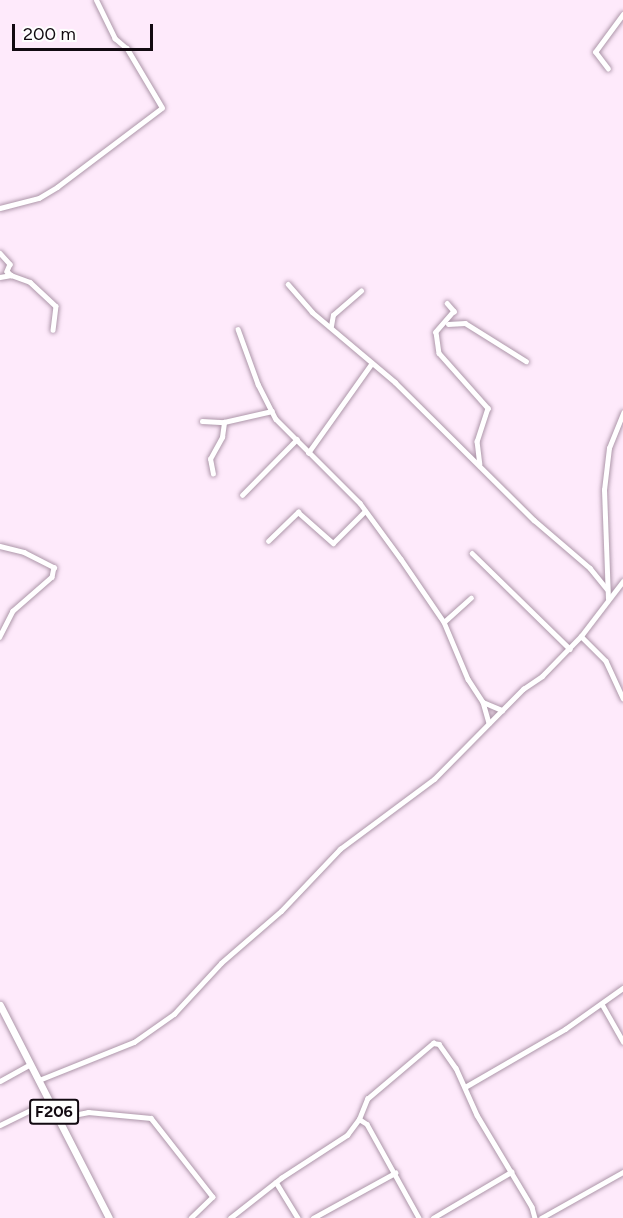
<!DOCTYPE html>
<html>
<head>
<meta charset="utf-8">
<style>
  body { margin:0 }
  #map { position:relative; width:623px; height:1218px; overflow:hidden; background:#feeafb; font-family:Figtree,sans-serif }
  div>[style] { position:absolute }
  .roads { filter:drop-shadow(0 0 2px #ad96a9) drop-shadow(0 0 2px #ad96a9) }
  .minor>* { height:4.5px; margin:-2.25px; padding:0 2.25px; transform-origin:2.25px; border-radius:2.25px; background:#fff }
  .primary>* { height:7px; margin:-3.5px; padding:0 3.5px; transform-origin:3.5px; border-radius:3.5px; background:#fff }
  span { translate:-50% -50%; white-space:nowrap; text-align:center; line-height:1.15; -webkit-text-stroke:4.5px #fefefe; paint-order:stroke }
  .shield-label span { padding:2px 4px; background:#fefefe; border:2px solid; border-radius:4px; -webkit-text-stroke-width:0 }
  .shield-label { font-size:16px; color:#120a11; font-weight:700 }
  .scale { position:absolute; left:12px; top:24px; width:141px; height:27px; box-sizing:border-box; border:3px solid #120a11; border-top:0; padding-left:8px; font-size:18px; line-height:21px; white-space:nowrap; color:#120a11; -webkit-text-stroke:4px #fefefe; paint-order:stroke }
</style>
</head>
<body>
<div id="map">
  <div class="roads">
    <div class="minor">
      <i style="left:608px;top:69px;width:21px;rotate:-127deg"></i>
      <i style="left:595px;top:52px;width:47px;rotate:-53.6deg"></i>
      <i style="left:0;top:208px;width:40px;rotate:-14.4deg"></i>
      <i style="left:39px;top:198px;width:21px;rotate:-31deg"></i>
      <i style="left:57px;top:187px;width:131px;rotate:-37deg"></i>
      <i style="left:162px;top:108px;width:69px;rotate:-120.7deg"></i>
      <i style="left:127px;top:49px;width:16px;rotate:-140deg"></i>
      <i style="left:115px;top:39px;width:43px;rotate:-116deg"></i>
      <i style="left:0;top:253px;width:15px;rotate:48deg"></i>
      <i style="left:10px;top:264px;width:8px;rotate:113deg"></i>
      <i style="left:7px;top:271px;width:6px;rotate:45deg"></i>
      <i style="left:11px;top:275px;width:20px;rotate:20deg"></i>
      <i style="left:30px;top:282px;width:35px;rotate:43deg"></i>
      <i style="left:56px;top:306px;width:24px;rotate:97deg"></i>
      <i style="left:0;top:277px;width:11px;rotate:-10deg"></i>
      <i style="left:288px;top:284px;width:37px;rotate:49deg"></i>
      <i style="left:312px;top:312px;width:109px;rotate:40.1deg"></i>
      <i style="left:395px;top:382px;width:196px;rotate:44.8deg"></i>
      <i style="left:534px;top:520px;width:74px;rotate:40.6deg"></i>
      <i style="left:590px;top:568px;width:27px;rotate:51deg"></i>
      <i style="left:447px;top:303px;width:11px;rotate:49deg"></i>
      <i style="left:454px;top:311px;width:28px;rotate:131deg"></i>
      <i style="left:436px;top:332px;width:21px;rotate:82deg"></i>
      <i style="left:439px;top:353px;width:74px;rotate:48.3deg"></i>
      <i style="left:488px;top:408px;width:35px;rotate:108deg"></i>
      <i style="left:477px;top:441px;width:23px;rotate:83deg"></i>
      <i style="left:448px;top:324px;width:17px;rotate:-3deg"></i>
      <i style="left:465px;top:323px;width:72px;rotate:31.9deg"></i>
      <i style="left:331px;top:326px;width:11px;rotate:-80deg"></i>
      <i style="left:333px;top:315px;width:37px;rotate:-41deg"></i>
      <i style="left:238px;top:329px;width:59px;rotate:70deg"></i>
      <i style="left:258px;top:384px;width:39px;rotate:63deg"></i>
      <i style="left:276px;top:419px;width:119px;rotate:45deg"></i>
      <i style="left:360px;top:503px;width:69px;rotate:53.8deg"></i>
      <i style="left:401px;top:559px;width:76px;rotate:55.7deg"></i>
      <i style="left:444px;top:622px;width:62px;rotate:67.2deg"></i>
      <i style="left:468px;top:679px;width:27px;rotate:57deg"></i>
      <i style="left:483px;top:702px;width:22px;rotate:74deg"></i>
      <i style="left:202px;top:421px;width:22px;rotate:3deg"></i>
      <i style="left:224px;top:422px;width:49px;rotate:-12.9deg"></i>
      <i style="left:308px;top:453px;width:110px;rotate:-54.6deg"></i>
      <i style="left:213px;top:474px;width:15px;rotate:-101deg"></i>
      <i style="left:210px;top:459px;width:25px;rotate:-61deg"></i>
      <i style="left:222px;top:437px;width:15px;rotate:-82deg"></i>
      <i style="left:242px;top:495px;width:78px;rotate:-45.5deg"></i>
      <i style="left:268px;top:541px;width:42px;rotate:-44deg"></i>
      <i style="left:298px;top:512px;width:47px;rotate:41.5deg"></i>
      <i style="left:333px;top:543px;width:45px;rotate:-45deg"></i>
      <i style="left:0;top:546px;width:25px;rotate:14deg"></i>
      <i style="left:24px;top:552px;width:34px;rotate:27deg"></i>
      <i style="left:54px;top:567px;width:10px;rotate:101deg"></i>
      <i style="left:52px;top:577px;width:52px;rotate:138.9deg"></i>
      <i style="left:13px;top:611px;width:29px;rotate:117deg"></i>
      <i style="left:472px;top:553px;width:137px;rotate:44.4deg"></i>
      <i style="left:608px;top:599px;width:109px;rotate:-92.1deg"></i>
      <i style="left:604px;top:490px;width:42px;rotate:-83.2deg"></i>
      <i style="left:609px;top:448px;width:38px;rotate:-68deg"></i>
      <i style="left:444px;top:622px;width:36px;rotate:-42deg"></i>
      <i style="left:581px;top:636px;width:35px;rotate:45deg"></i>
      <i style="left:606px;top:661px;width:41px;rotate:65.3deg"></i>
      <i style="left:483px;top:702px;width:21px;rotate:23deg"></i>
      <i style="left:602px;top:1004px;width:43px;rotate:60.4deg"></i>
      <i style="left:39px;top:1080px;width:102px;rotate:-21.8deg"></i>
      <i style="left:134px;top:1042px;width:49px;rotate:-35deg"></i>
      <i style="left:174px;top:1014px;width:69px;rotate:-47.3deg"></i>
      <i style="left:221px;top:963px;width:79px;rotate:-40.9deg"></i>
      <i style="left:281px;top:911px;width:86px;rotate:-46.4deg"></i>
      <i style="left:340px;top:849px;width:117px;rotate:-36.7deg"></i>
      <i style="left:434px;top:779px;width:127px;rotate:-45.3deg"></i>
      <i style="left:523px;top:689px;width:23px;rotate:-34deg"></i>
      <i style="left:542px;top:676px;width:56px;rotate:-45.7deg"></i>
      <i style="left:581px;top:636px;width:69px;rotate:-52.6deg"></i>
      <i style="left:0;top:1081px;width:33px;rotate:-29deg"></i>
      <i style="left:465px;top:1087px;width:116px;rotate:-30.1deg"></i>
      <i style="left:565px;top:1029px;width:71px;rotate:-35.3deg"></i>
      <i style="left:58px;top:1118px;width:31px;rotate:-11deg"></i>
      <i style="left:88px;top:1112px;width:63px;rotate:5.4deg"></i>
      <i style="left:151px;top:1118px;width:100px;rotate:51.9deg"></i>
      <i style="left:213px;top:1197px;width:30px;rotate:136deg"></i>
      <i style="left:359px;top:1119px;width:9px;rotate:32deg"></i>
      <i style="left:367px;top:1124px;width:107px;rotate:61deg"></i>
      <i style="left:0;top:1125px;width:55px;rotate:-26.1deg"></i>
      <i style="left:276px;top:1182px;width:42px;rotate:58.6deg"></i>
      <i style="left:230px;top:1218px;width:65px;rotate:-38.1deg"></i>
      <i style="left:281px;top:1178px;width:79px;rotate:-33.1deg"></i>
      <i style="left:347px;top:1135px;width:20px;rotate:-53deg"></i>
      <i style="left:359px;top:1119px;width:22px;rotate:-68deg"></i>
      <i style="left:367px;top:1099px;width:87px;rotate:-40.3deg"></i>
      <i style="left:433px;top:1043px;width:6px;rotate:9deg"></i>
      <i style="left:439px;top:1044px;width:29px;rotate:55deg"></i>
      <i style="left:456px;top:1068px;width:51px;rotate:65.9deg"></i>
      <i style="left:477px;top:1115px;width:107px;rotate:59.1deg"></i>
      <i style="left:532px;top:1207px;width:11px;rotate:75deg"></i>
      <i style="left:313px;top:1218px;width:94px;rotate:-28.8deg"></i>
      <i style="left:433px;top:1218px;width:91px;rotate:-30.5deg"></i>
      <i style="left:541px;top:1218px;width:94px;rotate:-29.3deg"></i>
    </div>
    <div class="primary">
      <i style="left:0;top:1005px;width:239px;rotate:62.9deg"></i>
    </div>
  </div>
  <div class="shield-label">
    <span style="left:54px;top:1112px">F206</span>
  </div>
  <div class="scale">200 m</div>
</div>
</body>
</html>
